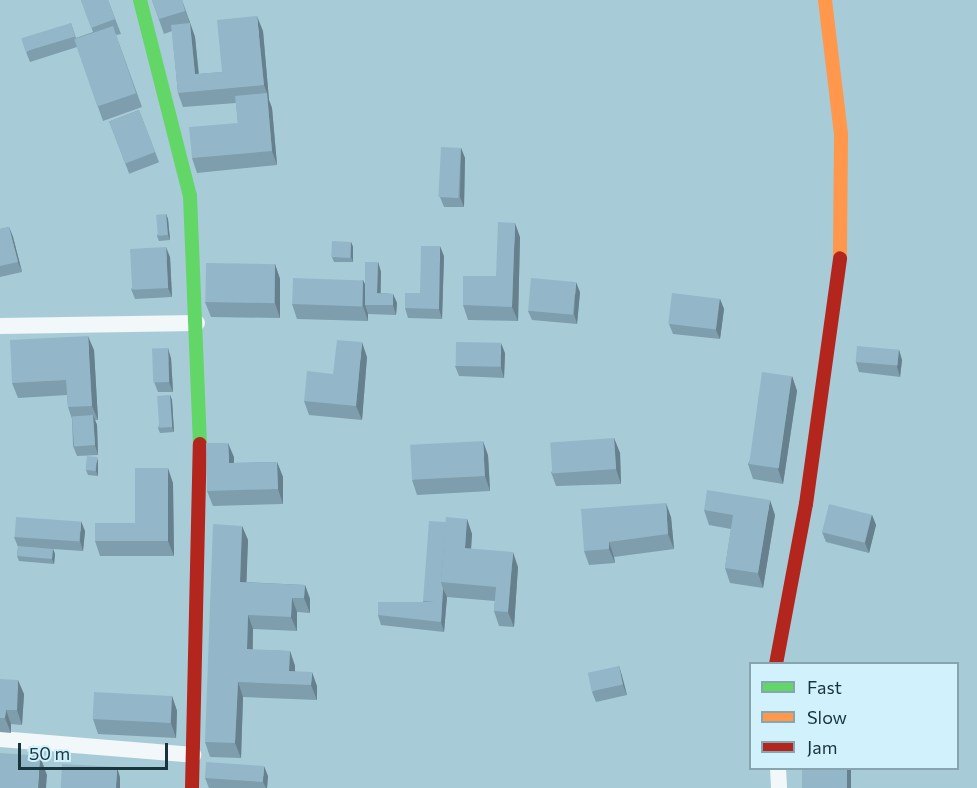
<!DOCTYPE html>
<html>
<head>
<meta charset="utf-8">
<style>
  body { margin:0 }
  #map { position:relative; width:977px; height:788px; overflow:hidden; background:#a7ccd8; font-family:Commissioner,sans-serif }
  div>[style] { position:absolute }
  .street>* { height:16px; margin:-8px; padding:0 8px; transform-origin:8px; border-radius:8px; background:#f2f7f9 }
  .fast>* { height:14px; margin:-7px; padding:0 7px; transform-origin:7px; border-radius:7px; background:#63d668 }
  .slow>* { height:14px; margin:-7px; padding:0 7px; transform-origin:7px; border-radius:7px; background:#ff974d }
  .jam>* { height:14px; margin:-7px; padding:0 7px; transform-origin:7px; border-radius:7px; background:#b3261e }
  .wall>* { inset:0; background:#7e9dad; transform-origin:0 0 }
  .shaded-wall>* { inset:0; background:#67808d }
  .building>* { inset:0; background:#93b7c9; transform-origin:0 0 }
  span { translate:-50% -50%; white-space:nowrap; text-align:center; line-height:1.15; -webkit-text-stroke:4.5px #d1f1fc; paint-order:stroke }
  .legend { position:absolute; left:749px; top:662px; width:210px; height:108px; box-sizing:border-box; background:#d1f1fc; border:2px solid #87a5b0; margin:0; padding:8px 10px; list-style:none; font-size:18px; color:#18343d }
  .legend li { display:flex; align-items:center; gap:12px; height:30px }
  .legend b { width:30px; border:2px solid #87a5b0 }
  .scale { position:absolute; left:18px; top:743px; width:150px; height:27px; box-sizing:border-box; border:3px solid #18343d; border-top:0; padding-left:8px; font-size:18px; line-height:21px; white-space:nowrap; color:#18343d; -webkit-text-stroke:4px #d1f1fc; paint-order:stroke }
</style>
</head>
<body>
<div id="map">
  <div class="street">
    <i style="left:0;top:326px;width:197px;rotate:-0.9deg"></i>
    <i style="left:0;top:739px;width:194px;rotate:4.7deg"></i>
    <i style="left:778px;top:768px;width:20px;rotate:87deg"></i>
  </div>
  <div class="fast">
    <i style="left:140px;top:0;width:202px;rotate:75.7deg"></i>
    <i style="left:190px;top:196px;width:248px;rotate:87.7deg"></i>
  </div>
  <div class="slow">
    <i style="left:825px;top:0;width:136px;rotate:83.2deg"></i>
    <i style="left:841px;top:135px;width:123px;rotate:90.5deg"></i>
  </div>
  <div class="jam">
    <i style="left:776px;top:664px;width:163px;rotate:-79.4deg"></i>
    <i style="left:806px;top:504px;width:248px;rotate:-82.1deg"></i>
    <i style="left:192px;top:788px;width:344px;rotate:-88.7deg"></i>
  </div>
  <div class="wall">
    <i style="clip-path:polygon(81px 0,108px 0,121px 34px,116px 35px,142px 107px,103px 121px,77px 47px,30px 62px,26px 52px,71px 23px,76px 38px,93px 32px)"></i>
    <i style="clip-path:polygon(152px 0,182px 0,195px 37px,199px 74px,222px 72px,263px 31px,269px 100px,272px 108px,277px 165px,197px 173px,192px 158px,238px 123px,236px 103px,183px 107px,178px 93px,172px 31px,164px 34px)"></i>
    <i style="left:139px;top:110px;width:56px;height:32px;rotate:69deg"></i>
    <i style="clip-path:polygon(461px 148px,465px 158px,464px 207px,444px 207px,440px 197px)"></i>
    <i style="clip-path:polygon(166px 214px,168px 219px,170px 240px,159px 241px,157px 236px)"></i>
    <i style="clip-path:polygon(9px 227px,13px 237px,22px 272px,0 277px,0 229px)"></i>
    <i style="clip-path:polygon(520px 237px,518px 321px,468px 320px,463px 305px,496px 276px)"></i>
    <i style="clip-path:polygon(351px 242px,353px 247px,353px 262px,334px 262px,332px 257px)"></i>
    <i style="clip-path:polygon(444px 256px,442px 319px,408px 318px,405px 308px,420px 293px)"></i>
    <i style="clip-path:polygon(170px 257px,172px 297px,135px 299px,131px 289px)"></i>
    <i style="clip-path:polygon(378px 262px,381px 272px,381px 293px,393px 294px,397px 303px,396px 315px,368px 314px,368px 321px,297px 319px,292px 304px,363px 280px,365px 284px)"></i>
    <i style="clip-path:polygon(275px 264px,280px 279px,280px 318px,211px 317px,205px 302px)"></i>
    <i style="clip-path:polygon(580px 292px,577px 324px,532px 320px,528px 311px)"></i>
    <i style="clip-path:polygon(720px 299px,724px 309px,720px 339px,673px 334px,669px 324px)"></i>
    <i style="clip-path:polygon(94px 350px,98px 420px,95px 420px,97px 425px,98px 455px,77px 456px,73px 446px,72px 419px,68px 407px,67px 395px,18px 398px,12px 383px)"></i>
    <i style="clip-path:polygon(899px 350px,902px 360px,900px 377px,859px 372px,856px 362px)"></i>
    <i style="clip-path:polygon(505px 353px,504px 378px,459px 376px,455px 366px)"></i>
    <i style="clip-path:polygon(367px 357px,362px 420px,309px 415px,304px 401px,333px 374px)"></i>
    <i style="clip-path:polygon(171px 358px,173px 392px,158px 392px,154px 382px)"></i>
    <i style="clip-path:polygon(792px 376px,797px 391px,783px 484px,753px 479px,748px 464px)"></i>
    <i style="clip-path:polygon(170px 395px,172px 400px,174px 432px,160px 433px,158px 428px)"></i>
    <i style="clip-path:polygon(614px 438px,620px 453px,621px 484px,556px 486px,551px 472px)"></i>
    <i style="clip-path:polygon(488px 455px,490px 491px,417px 495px,412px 480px)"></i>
    <i style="clip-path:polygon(234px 457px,234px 463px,277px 462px,283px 477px,283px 504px,213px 506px,207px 491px)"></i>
    <i style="clip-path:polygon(98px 462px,98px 476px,88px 475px,86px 470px)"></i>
    <i style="clip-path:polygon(173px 483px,174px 556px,100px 556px,95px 541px,135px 523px)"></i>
    <i style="clip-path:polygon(704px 510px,775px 515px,763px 588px,730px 583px,725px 568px,731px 529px,709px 525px)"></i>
    <i style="clip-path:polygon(872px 515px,876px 525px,869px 553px,826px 542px,822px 532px)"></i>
    <i style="clip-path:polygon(671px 517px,674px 549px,614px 557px,615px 563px,589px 565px,584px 551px)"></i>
    <i style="clip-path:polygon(467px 519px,472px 534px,471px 549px,518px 567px,514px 627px,499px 626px,494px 611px,495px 601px,447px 597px,444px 632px,381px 625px,378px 615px,423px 602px,446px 522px)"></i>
    <i style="clip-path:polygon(242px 526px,248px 540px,246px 582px,305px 585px,310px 599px,310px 613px,297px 612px,297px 631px,253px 629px,253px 650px,290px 651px,295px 666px,295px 671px,317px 686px,317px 700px,243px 697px,241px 758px,210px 757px,205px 742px)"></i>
    <i style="clip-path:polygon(85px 531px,83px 551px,53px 549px,55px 554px,54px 564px,19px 561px,17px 556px,18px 547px,14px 537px)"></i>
    <i style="clip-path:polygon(619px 666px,622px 676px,627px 695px,596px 702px,592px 692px)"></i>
    <i style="clip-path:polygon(0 679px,24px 694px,22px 725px,11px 724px,11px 733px,0 732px)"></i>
    <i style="clip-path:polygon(172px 696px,177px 711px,176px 738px,98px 734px,93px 719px)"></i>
    <i style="clip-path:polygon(268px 776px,267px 788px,209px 788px,205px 778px)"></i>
  </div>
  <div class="shaded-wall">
    <i style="clip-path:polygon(182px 0,195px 37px,200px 89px,195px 74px,190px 24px)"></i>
    <i style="clip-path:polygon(257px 16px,263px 31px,269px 100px,272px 108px,277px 165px,272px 151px,267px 93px,264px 85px)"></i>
    <i style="clip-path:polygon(461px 148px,465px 158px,464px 207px,460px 197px)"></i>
    <i style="clip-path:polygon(166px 214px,168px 219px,170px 240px,168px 235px)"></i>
    <i style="clip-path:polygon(515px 223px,520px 237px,518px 321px,512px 307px)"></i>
    <i style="clip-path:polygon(9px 227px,13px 237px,22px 272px,18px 262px)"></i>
    <i style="clip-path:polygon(351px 242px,353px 247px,353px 262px,351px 257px)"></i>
    <i style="clip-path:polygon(440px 246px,444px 256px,442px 319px,439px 309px)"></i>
    <i style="clip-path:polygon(166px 247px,170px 257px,172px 297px,168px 288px)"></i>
    <i style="clip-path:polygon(378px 262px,381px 272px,380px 303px,377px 293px)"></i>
    <i style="clip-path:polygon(275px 264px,280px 279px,280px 318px,275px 303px)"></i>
    <i style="clip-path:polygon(363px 280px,369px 294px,365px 305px,368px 314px,368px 321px,363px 306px)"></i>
    <i style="clip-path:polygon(576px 282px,580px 292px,577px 324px,574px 314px)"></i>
    <i style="clip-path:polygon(393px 294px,397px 303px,396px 315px,393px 305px)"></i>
    <i style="clip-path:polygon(720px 299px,724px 309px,720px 339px,716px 330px)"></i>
    <i style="clip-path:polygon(88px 336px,94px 350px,98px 420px,92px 406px)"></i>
    <i style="clip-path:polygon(362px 342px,367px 357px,362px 420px,356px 406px)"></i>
    <i style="clip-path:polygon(501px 343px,505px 353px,504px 378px,501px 368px)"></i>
    <i style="clip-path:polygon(168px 348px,171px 358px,173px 392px,169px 382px)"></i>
    <i style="clip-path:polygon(899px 350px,902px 360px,900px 377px,897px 367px)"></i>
    <i style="clip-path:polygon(792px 376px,797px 391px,783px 484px,778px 469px)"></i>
    <i style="clip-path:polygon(170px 395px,172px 400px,174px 432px,172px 427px)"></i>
    <i style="clip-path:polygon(93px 415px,97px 425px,98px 455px,95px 445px)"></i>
    <i style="clip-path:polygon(614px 438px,620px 453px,621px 484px,616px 469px)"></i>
    <i style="clip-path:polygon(483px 441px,488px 455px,490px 491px,485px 476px)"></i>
    <i style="clip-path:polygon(228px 443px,234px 457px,234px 478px,229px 463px)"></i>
    <i style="clip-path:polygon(97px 457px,98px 462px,98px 476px,96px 471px)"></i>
    <i style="clip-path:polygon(277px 462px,283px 477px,283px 504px,278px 489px)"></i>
    <i style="clip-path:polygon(168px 468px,173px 483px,174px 556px,168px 541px)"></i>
    <i style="clip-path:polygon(770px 500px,775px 515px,763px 588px,758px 573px)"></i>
    <i style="clip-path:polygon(666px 503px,671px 517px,674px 549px,668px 534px)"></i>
    <i style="clip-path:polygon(872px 515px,876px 525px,869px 553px,865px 543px)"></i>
    <i style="clip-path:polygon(467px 519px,472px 534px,470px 563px,465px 548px)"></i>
    <i style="clip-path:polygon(81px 521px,85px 531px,83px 551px,80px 541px)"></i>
    <i style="clip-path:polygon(242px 526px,248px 540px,246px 597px,240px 582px)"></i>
    <i style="clip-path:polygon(609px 542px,614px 557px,615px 563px,609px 549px)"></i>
    <i style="clip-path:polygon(53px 549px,55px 554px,54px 564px,52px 559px)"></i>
    <i style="clip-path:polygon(513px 552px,518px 567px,514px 627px,508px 612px)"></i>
    <i style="clip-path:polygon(305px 585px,310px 599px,310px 613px,304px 598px)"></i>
    <i style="clip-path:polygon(443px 589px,447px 597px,444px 632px,441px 622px)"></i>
    <i style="clip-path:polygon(292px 598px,297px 612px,297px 631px,291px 617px)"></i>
    <i style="clip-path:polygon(248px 615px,253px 629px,252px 664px,247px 649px)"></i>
    <i style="clip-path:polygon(290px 651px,295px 666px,295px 685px,289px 671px)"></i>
    <i style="clip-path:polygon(619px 666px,622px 676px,627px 695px,623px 685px)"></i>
    <i style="clip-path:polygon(312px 672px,317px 686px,317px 700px,311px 685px)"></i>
    <i style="clip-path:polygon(18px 680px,24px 694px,22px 725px,17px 710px)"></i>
    <i style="clip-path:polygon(238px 682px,243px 697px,241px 758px,235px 743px)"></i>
    <i style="clip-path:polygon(172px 696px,177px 711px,176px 738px,171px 723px)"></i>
    <i style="clip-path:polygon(6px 710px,11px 724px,11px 733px,5px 718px)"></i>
    <i style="clip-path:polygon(40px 756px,47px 775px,46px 788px,38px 788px)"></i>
    <i style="clip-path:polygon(264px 766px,268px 776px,267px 788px,266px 788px,263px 782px)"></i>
    <i style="clip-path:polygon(117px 767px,120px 777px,120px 788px,116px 788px)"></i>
    <i style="clip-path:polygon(847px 768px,850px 768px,851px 769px,851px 788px,847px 788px)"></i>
  </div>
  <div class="building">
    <i style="clip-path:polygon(81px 0,108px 0,115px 19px,91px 28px)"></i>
    <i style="clip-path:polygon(152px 0,182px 0,185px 11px,159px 19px)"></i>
    <i style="clip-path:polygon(257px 16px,264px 85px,178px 93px,171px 25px,190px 23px,195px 74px,222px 72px,217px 20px)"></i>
    <i style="left:71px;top:23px;width:14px;height:52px;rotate:73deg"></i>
    <i style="left:113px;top:26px;width:71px;height:41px;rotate:71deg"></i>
    <i style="clip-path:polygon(267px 93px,272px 151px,192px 158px,189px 127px,238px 123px,235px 96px)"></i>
    <i style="left:139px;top:110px;width:45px;height:32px;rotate:69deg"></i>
    <i style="left:441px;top:147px;width:20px;height:50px;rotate:3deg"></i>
    <i style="left:166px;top:214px;width:21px;height:10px;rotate:85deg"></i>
    <i style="clip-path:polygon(498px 222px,515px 223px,512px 307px,463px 305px,463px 276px,496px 276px)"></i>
    <i style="clip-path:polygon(9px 227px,18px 262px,0 266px,0 229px)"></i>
    <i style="left:332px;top:241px;width:19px;height:16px;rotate:3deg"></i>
    <i style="clip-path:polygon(421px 246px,440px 246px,439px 309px,405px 308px,405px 293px,420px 293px)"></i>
    <i style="left:166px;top:247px;width:41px;height:36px;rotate:87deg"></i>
    <i style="clip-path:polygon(365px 262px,378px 262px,377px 293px,393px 294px,393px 305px,365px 305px)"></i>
    <i style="left:206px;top:263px;width:69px;height:39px;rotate:1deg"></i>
    <i style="left:293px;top:278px;width:70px;height:26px;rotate:2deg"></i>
    <i style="left:531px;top:278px;width:45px;height:33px;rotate:5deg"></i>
    <i style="left:672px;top:293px;width:48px;height:31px;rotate:7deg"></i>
    <i style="clip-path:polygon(88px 336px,92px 406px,68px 407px,66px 380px,12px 383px,10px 340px)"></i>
    <i style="clip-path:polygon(337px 340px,362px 342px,356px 406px,304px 401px,307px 371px,333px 374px)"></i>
    <i style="left:456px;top:342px;width:45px;height:24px;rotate:1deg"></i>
    <i style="left:857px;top:346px;width:42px;height:16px;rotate:5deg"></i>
    <i style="left:168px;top:348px;width:34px;height:16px;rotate:88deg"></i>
    <i style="left:762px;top:372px;width:30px;height:93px;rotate:8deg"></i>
    <i style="left:170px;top:395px;width:32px;height:13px;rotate:86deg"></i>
    <i style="left:93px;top:415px;width:30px;height:21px;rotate:86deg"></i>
    <i style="left:614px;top:438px;width:31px;height:64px;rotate:86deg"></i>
    <i style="left:483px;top:441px;width:35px;height:73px;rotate:87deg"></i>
    <i style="clip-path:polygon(206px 443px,228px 443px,229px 463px,277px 462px,278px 489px,207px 491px)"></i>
    <i style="left:87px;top:456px;width:10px;height:14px;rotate:6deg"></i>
    <i style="clip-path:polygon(135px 468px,168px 468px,168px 541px,95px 541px,95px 523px,135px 523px)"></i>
    <i style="clip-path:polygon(707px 490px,770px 500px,758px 573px,725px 568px,733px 515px,704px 510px)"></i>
    <i style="clip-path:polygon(666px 503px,668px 534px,609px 542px,609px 549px,584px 551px,581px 509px)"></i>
    <i style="left:829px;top:504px;width:44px;height:29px;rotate:14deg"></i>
    <i style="left:16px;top:517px;width:65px;height:20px;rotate:4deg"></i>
    <i style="clip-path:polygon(446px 517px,467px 519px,465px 548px,513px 552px,508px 612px,494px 611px,496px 587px,441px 582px)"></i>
    <i style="clip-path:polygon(429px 521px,446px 522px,441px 582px,443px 589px,441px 622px,378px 615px,378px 602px,435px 602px,423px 601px)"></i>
    <i style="clip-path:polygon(213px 524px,242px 526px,240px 582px,305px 585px,304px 598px,292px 598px,291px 617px,248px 615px,247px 649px,290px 651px,289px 671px,312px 672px,311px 685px,238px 682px,235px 743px,205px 742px)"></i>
    <i style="left:18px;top:546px;width:35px;height:10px;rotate:5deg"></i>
    <i style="left:619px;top:666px;width:19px;height:32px;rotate:78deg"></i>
    <i style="clip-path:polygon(0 679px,18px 680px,17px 710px,6px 710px,5px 718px,0 718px)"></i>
    <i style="left:94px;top:692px;width:78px;height:27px;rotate:3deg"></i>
    <i style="left:0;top:753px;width:40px;height:35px;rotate:4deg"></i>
    <i style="left:206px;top:762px;width:58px;height:16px;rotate:4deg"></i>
    <i style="left:62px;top:764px;width:55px;height:24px;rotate:3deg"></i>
    <i style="left:802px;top:768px;width:45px;height:20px"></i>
  </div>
  <ul class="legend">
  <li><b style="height:8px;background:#63d668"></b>Fast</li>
  <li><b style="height:8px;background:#ff974d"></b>Slow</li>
  <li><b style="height:8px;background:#b3261e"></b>Jam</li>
  </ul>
  <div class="scale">50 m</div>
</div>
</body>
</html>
